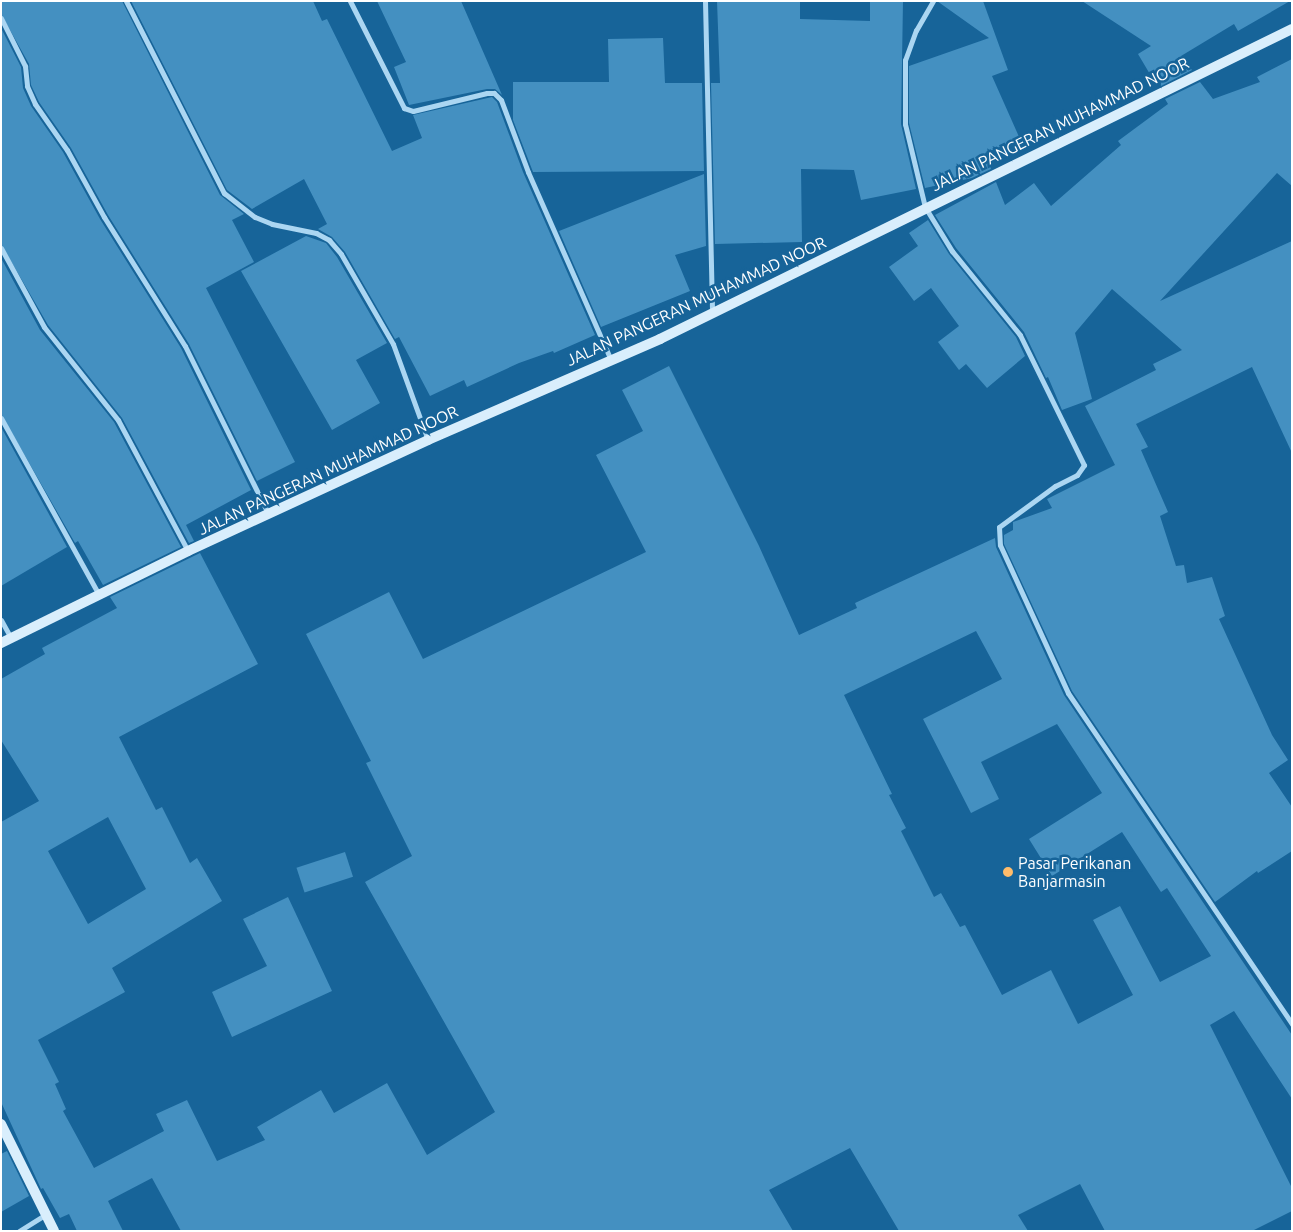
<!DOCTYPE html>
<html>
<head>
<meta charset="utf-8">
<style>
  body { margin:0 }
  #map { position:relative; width:1293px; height:1232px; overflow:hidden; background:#176499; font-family:Ubuntu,sans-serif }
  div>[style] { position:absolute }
  .building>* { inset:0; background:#4490c1; transform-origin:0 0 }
  .street>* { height:5px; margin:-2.5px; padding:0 2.5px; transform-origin:2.5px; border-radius:2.5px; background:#abd6f2 }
  .secondary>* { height:10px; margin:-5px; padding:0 5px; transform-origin:5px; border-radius:5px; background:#d9eefc }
  .dots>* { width:14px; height:14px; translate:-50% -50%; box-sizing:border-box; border:2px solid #176499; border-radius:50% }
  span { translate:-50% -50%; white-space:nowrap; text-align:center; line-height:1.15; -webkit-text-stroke:5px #176499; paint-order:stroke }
  .street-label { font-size:16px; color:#fff }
  .poi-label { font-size:16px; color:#fff }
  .left { translate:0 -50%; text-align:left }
  .frame { position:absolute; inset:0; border:2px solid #fff; pointer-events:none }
</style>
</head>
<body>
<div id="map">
  <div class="building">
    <i style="clip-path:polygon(1px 1px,122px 1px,220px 195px,244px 214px,232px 220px,254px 262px,206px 288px,295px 462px,257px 481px,189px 344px,108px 215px,71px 148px,39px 102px,31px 85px,29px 64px,1px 14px)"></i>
    <i style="clip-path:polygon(131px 1px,313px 1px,322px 21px,327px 19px,392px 151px,422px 138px,413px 115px,492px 97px,497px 102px,523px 172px,595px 335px,554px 353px,553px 351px,519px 363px,467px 387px,464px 380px,430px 396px,399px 337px,395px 339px,345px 252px,332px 237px,318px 229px,327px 224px,304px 179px,252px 209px,227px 190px)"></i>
    <i style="clip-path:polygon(377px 1px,461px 1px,502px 95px,495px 89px,487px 89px,409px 105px,394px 67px,406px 62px)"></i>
    <i style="clip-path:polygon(717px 1px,800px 1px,800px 19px,870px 21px,870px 1px,903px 1px,901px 124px,916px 189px,861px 200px,854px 170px,801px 169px,802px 242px,715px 244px,711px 83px,720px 83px)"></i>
    <i style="clip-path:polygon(937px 1px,983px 1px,1008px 70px,992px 76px,1020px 139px,985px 153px,991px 169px,972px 178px,925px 188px,909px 123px,909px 66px,989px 38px)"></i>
    <i style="clip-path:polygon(1082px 1px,1290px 1px,1238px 31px,1234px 24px,1181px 56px,1192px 70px,1161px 86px,1160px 78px,1154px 81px,1138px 54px,1151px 46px)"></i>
    <i style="clip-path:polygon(1px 28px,21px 67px,23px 88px,31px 106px,63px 152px,100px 219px,181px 348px,251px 490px,186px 525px,194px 541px,189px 543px,122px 418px,48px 325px,1px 244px)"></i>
    <i style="clip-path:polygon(663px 38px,665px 83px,702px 83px,704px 171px,533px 172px,513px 120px,513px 82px,609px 82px,608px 39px)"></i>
    <i style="clip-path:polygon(1292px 59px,1292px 186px,1277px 173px,1160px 301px,1292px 241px,1292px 453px,1252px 367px,1136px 424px,1148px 447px,1141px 450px,1168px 512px,1160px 516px,1176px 566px,1184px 565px,1187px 583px,1212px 577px,1225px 616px,1219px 619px,1272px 735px,1288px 760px,1269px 773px,1292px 807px,1292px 851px,1258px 873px,1257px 871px,1215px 902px,1072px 691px,1004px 544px,1004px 535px,1013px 530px,1013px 522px,1052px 508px,1047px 499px,1115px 465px,1085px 406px,1156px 370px,1153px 364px,1182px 350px,1112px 289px,1075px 333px,1092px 399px,1062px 410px,1048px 377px,1046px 378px,1024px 332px,956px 248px,935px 215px,996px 182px,1005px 205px,1034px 183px,1051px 206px,1121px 145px,1118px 141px,1168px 104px,1165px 99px,1200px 82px,1213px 99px,1260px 82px,1257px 77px)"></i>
    <i style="clip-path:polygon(704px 174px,706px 246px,675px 255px,690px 291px,601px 327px,559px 231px)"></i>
    <i style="clip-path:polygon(928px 220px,949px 254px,1016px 337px,1025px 356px,987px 388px,966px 364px,959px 370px,938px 342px,959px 326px,931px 288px,914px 301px,889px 267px,918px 246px,909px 233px)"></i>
    <i style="clip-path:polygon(306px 236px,326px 243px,337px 257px,387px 343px,356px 360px,380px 403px,332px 430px,241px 271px)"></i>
    <i style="clip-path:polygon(1px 258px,40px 330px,114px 422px,181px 547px,103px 585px,78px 541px,75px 543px,1px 414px)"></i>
    <i style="clip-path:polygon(evenodd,669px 366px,759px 546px,799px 635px,857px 608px,855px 603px,995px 538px,996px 547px,1064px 695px,1292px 1035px,1292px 1099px,1234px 1011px,1210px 1025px,1292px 1188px,1292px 1211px,1252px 1231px,1105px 1231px,1080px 1184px,1018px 1215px,1028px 1231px,899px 1231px,850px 1148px,769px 1190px,793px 1231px,181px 1231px,152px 1178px,108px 1201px,123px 1231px,77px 1231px,69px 1214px,60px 1218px,43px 1188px,41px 1189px,1px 1102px,1px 822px,39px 801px,1px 740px,1px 679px,45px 654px,42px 648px,117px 608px,110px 597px,200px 553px,258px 664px,119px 737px,156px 810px,162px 807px,190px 863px,197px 858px,222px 901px,112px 968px,125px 992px,38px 1040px,59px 1082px,55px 1084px,66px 1109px,63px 1111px,94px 1168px,164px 1131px,156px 1114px,187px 1100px,217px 1161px,265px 1140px,257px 1127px,321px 1090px,334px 1113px,387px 1083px,427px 1155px,495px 1112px,365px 882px,412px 856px,366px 763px,371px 761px,306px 634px,389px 592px,423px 659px,646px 552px,596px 455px,643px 431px,622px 390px,669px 366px,976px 631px,1002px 679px,923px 719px,971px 813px,999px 799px,981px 762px,1057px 724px,1102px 793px,1029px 839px,1052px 876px,1122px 832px,1161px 892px,1167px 888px,1211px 956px,1160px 982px,1120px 906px,1093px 920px,1133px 995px,1078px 1024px,1051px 970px,1002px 995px,965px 925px,960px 927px,941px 893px,934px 897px,901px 831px,906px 828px,889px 795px,892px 794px,844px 695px,976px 631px,669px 366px,108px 817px,146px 889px,88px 924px,48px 851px,108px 817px)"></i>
    <i style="clip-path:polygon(1px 427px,67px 547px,1px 586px)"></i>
    <i style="left:345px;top:852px;width:26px;height:51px;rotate:72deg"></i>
    <i style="clip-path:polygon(288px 897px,332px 991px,232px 1037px,212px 992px,267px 966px,243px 919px)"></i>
    <i style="clip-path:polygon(7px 1151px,29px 1196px,1px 1212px,1px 1154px)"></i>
  </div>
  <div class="street">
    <i style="left:126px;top:1px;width:216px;rotate:63deg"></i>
    <i style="left:224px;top:193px;width:39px;rotate:38deg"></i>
    <i style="left:255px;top:217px;width:18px;rotate:22deg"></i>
    <i style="left:272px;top:224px;width:45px;rotate:11.6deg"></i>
    <i style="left:316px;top:233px;width:15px;rotate:28deg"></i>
    <i style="left:329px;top:240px;width:18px;rotate:49deg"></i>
    <i style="left:341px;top:254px;width:104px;rotate:60deg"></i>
    <i style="left:393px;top:344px;width:102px;rotate:70deg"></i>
    <i style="left:350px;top:1px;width:120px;rotate:63.2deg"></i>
    <i style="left:404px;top:108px;width:9px;rotate:18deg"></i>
    <i style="left:413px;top:111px;width:76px;rotate:-13.7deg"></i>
    <i style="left:487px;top:93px;width:7px"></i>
    <i style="left:494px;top:93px;width:10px;rotate:45deg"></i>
    <i style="left:501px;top:100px;width:77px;rotate:69.4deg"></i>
    <i style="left:528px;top:172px;width:206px;rotate:66.2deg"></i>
    <i style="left:705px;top:1px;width:312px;rotate:88.7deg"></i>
    <i style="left:933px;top:1px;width:34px;rotate:120deg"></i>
    <i style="left:916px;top:30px;width:32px;rotate:110deg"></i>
    <i style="left:905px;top:60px;width:64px;rotate:90deg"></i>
    <i style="left:905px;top:124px;width:85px;rotate:76.5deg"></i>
    <i style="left:925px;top:207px;width:52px;rotate:58.5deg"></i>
    <i style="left:952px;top:251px;width:108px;rotate:51deg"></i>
    <i style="left:1020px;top:335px;width:145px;rotate:63.8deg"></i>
    <i style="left:1084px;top:465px;width:12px;rotate:125deg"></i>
    <i style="left:1077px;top:475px;width:25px;rotate:153deg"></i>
    <i style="left:1055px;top:486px;width:69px;rotate:143.8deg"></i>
    <i style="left:999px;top:527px;width:18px;rotate:87deg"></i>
    <i style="left:1000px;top:545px;width:163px;rotate:65.3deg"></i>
    <i style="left:1068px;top:693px;width:400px;rotate:55.9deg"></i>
    <i style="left:1px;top:18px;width:54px;rotate:63.4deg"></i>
    <i style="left:25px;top:66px;width:20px;rotate:84deg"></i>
    <i style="left:27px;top:86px;width:20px;rotate:66deg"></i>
    <i style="left:35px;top:104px;width:56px;rotate:55.2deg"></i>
    <i style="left:67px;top:150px;width:77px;rotate:61.1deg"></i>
    <i style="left:104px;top:217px;width:152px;rotate:57.9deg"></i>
    <i style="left:185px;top:346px;width:186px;rotate:63.6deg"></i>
    <i style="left:1px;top:248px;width:90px;rotate:61.4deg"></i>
    <i style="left:44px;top:327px;width:119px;rotate:51.5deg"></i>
    <i style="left:118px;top:420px;width:149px;rotate:61.9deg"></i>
    <i style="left:1px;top:418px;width:202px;rotate:61deg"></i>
    <i style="left:1px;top:620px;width:21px;rotate:61deg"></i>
    <i style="left:19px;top:1231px;width:31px;rotate:-32deg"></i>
  </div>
  <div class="secondary">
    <i style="left:1px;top:643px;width:208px;rotate:-26.2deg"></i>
    <i style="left:188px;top:551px;width:264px;rotate:-24.8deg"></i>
    <i style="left:428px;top:440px;width:253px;rotate:-23.5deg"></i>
    <i style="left:660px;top:339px;width:704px;rotate:-26.13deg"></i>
    <i style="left:1px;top:1124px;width:119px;rotate:63.6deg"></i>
  </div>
  <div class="dots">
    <i style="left:1008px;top:872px;background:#ffbc6b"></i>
  </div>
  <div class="street-label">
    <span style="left:1060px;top:124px;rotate:-26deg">JALAN PANGERAN MUHAMMAD NOOR</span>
    <span style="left:696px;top:301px;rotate:-25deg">JALAN PANGERAN MUHAMMAD NOOR</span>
    <span style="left:328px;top:470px;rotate:-25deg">JALAN PANGERAN MUHAMMAD NOOR</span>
  </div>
  <div class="poi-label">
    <span class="left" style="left:1018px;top:872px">Pasar Perikanan<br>Banjarmasin</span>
  </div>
  <div class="frame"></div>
</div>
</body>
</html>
